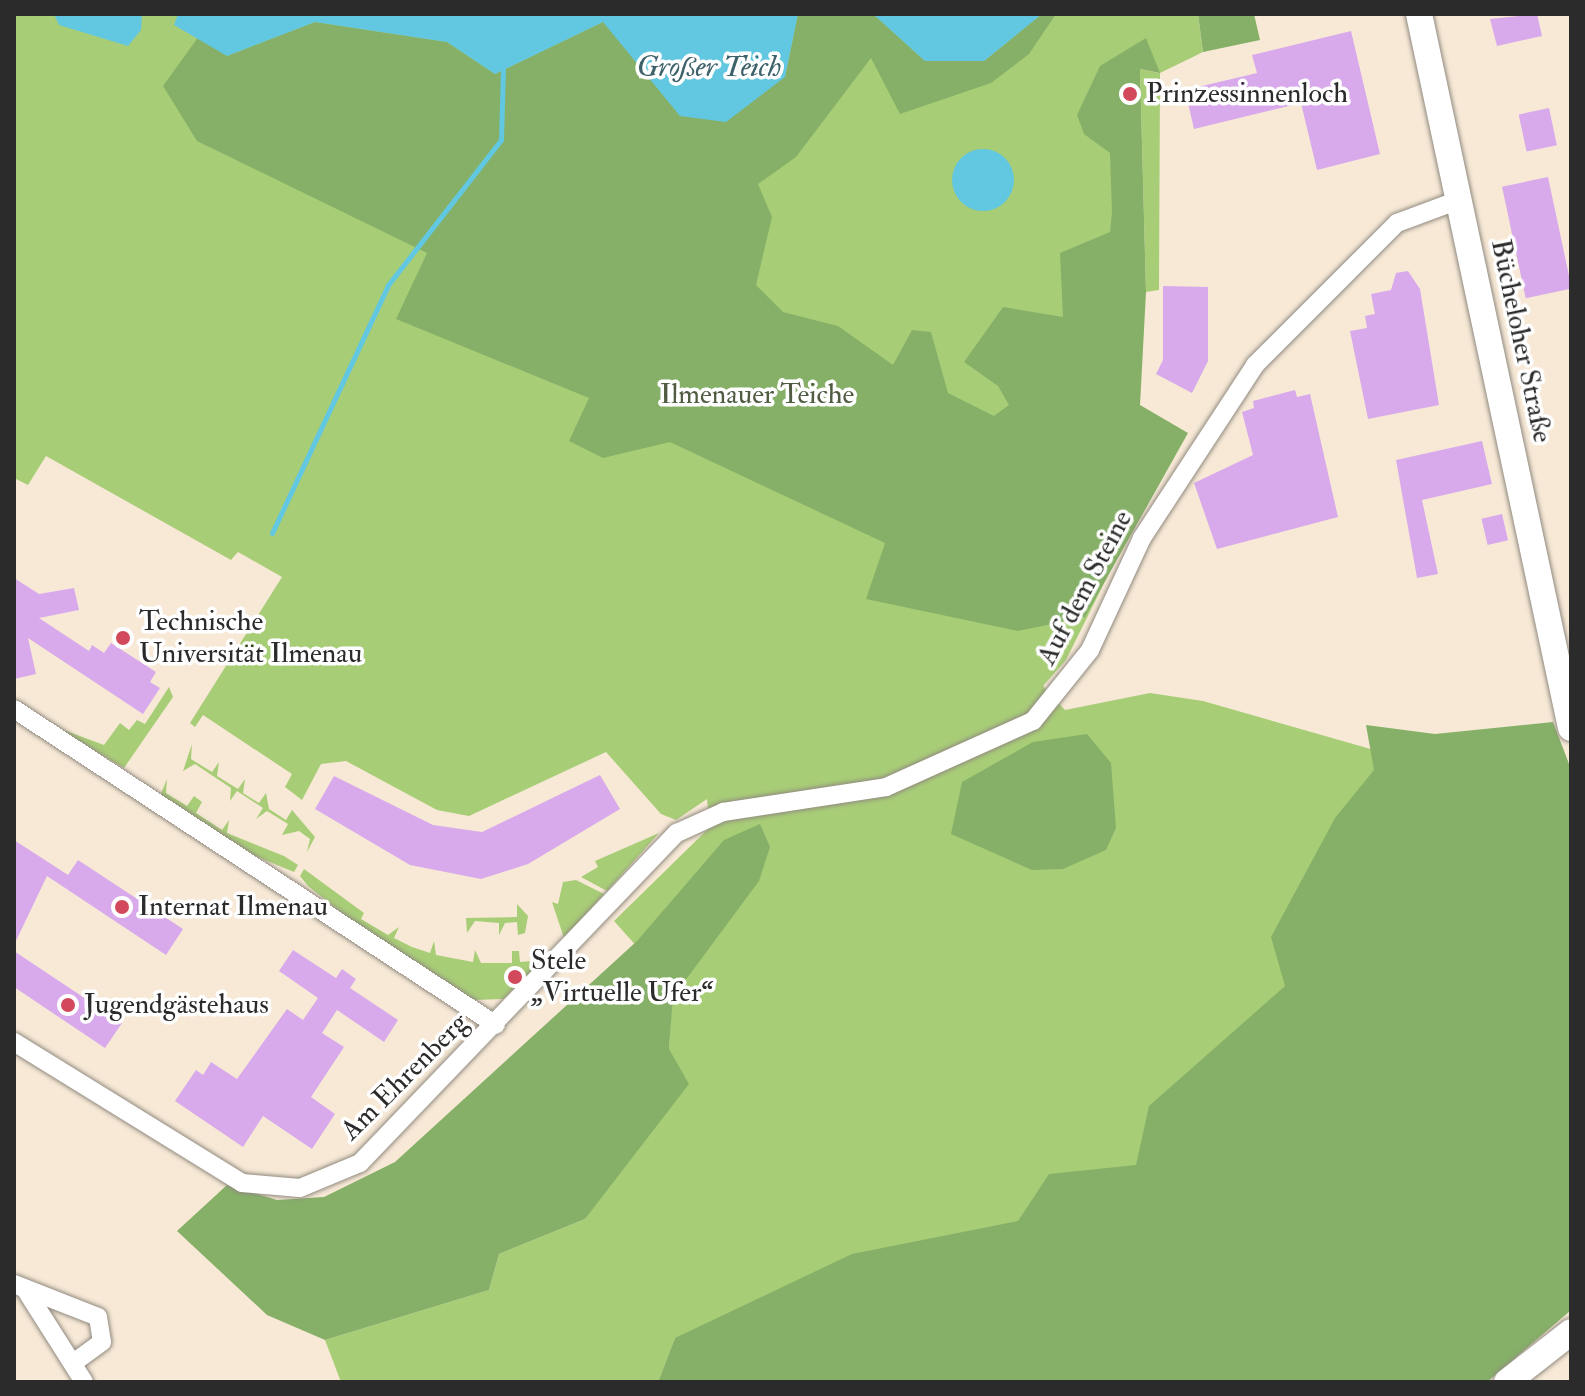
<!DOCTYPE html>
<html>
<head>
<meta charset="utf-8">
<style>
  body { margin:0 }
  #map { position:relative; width:1585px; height:1396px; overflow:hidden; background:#f7e9d6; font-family:"IM FELL Double Pica",serif }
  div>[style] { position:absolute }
  .green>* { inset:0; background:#a8cd77 }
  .forest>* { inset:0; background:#86b068 }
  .water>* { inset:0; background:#62c7e0 }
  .round { border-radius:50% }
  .stream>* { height:5px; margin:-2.5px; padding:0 2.5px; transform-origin:2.5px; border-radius:2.5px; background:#62c7e0 }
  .building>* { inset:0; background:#d8aaec; transform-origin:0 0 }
  .roads { filter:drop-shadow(0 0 2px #918a80) drop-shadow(0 0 2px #918a80) }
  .minor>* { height:18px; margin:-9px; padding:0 9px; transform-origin:9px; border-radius:9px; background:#fff }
  .secondary>* { height:26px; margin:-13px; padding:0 13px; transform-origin:13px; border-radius:13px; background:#fff }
  .dots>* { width:22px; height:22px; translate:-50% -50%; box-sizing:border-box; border:4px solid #fff; border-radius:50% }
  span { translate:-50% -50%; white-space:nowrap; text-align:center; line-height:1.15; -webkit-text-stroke:7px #fff; paint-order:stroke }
  .poi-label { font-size:28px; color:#2b2b2b }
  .left { translate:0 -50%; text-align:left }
  .street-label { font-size:28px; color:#2b2b2b }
  .park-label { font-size:28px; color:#505c42 }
  .water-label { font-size:30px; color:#3e626a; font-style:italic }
  .frame { position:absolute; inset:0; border:16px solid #2b2b2b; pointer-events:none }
</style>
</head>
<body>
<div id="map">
  <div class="green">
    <i style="clip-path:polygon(14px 14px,1198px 14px,1203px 52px,1160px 73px,1159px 290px,1146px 292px,1140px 69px,1159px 73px,1126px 51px,1127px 537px,1066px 660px,1043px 686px,1065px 710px,1150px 693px,1203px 701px,1423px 764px,1571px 1310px,1487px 1382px,675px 1338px,658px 1382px,341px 1382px,325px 1340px,489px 1290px,499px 1254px,585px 1219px,669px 1049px,673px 987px,614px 921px,710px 827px,707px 799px,676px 820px,661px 814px,606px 752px,469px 816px,437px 810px,346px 761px,321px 764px,302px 800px,285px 787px,292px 774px,203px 715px,195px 727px,190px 723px,282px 577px,238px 552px,231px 560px,46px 456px,28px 485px,14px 478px)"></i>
    <i style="clip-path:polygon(169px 687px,173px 697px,124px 768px,53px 726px,104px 745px,120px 723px,129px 730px,137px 720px,145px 724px)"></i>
    <i style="clip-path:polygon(192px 744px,191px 759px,212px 772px,219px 762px,217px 776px,238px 789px,245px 779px,243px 793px,259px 803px,266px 793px,269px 809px,286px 820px,292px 810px,315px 837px,307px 852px,310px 839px,299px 831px,282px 835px,288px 824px,267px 811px,256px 819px,263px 808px,237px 791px,230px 801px,231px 788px,195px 764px,183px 771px)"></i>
    <i style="clip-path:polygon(167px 779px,166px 793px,187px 806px,194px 796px,202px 802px,196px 813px,222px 830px,229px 820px,227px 833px,284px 856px,298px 865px,294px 872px,243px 851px,160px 796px)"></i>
    <i style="clip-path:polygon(659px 833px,607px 891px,581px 877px,598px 867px,595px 861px)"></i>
    <i style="clip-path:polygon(304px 869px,364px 913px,361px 919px,388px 935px,399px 927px,394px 938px,412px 947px,430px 953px,434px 941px,436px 955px,473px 962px,475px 950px,481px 963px,512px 963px,512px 951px,519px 951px,520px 962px,532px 961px,535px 947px,547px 956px,503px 999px,474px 1000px,361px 928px,308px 886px,300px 876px)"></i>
    <i style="clip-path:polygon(576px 880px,604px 894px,564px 938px,552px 902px,558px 904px,563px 882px)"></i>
    <i style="clip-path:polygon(517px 904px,528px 916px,525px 933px,518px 935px,517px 922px,505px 923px,499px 935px,499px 923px,475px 921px,467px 933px,466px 918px,517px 917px)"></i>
  </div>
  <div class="forest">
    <i style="clip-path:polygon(798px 14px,873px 14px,925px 61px,984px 61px,1042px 14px,1056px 14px,1029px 54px,991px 83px,900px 114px,871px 58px,796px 157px,758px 184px,772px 217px,756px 285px,783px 312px,838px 326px,893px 365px,912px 330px,931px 332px,948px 393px,994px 416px,1009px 405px,998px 386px,964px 362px,1003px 307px,1063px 317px,1060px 253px,1110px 232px,1112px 212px,1110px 153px,1084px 134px,1077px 115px,1100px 66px,1146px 38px,1160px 73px,1140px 69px,1146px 292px,1140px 405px,1188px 433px,1085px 617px,1018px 631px,866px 599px,885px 543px,670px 442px,603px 458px,569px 441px,589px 398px,396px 319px,427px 253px,197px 141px,163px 86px,199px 36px,227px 56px,315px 22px,447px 42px,495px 74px,603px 22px,785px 77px)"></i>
    <i style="clip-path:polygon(1198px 14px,1254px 14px,1260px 40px,1203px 52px)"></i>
    <i style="clip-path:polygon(1553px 722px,1571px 769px,1571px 1310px,1487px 1382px,658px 1382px,675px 1338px,852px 1254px,1018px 1221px,1049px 1174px,1136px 1165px,1149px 1106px,1285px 986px,1271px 937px,1335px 818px,1374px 770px,1366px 725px,1435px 734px)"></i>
    <i style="clip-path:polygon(1087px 734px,1111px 763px,1116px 828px,1106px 850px,1063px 869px,1032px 870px,951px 834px,962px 782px,1033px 742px)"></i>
    <i style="clip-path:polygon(760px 824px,770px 847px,759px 881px,673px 997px,669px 1049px,689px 1084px,585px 1219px,499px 1254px,489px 1290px,325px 1340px,267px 1315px,177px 1231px,227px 1185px,277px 1200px,324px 1197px,395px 1162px,637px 941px,724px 840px)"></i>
  </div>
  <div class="water">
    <i style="clip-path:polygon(54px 14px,142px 14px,141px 30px,128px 46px,59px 25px)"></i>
    <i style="clip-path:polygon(178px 14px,798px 14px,785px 77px,726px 122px,680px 116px,603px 22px,495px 74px,447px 42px,315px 22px,227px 56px,174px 25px)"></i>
    <i style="clip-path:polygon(873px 14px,978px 15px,1042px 14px,984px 61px,925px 61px)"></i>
    <i class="round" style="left:952px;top:149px;width:62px;height:62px"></i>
  </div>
  <div class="stream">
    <i style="left:272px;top:533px;width:274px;rotate:-64.9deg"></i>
    <i style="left:388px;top:285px;width:184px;rotate:-52.1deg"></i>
    <i style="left:501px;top:140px;width:70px;rotate:-88.4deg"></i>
  </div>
  <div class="building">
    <i style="clip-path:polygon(1537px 14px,1542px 36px,1497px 46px,1490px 19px)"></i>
    <i style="clip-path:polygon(1351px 31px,1380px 154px,1317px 170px,1301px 103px,1194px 129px,1185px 90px,1257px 73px,1252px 55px)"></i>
    <i style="left:1549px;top:108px;width:38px;height:31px;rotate:78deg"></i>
    <i style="left:1548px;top:177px;width:114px;height:47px;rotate:78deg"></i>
    <i style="clip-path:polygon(1408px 271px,1420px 289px,1439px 405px,1368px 419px,1350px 331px,1367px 328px,1365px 316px,1375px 314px,1371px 294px,1391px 290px,1396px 273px)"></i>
    <i style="clip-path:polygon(1163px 286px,1208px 287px,1208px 361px,1192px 393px,1156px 374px,1163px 360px)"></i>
    <i style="clip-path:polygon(1295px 390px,1297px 397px,1310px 394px,1338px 517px,1217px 549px,1194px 483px,1253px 455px,1242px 412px,1254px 408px,1253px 401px)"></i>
    <i style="clip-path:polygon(1482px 441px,1492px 484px,1422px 500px,1438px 574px,1417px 578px,1396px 460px)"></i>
    <i style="left:1502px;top:514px;width:27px;height:21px;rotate:77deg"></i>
    <i style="clip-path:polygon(14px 578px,39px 594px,74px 588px,79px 610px,39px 618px,89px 651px,92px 645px,104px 653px,111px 643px,156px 672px,150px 682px,160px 688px,143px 714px,28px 638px,36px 674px,14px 679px)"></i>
    <i style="clip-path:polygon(600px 775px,620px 809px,528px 864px,481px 879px,410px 865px,315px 809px,334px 776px,433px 825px,482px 832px)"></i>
    <i style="clip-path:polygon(14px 840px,68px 875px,78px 860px,183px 929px,166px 955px,47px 876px,14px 945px)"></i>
    <i style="clip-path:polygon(293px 950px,336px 978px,342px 969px,356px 979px,350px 988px,398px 1020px,384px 1042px,337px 1010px,322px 1033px,344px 1047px,311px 1097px,335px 1114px,312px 1149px,263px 1116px,243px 1147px,175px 1101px,196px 1070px,203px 1075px,211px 1062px,237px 1079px,287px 1009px,303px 1020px,318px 998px,279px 971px)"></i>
    <i style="clip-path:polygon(14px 951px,122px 1023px,105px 1048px,14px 987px)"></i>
  </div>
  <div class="roads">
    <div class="minor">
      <i style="left:14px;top:709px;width:576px;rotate:33.25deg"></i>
      <i style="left:14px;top:1042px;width:268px;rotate:31.7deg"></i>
      <i style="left:242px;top:1183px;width:58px;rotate:4.9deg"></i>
      <i style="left:300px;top:1188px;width:65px;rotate:-22.6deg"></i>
      <i style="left:360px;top:1163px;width:458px;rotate:-46.2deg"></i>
      <i style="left:677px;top:833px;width:51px;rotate:-24.5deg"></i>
      <i style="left:723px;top:812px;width:165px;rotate:-8.7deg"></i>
      <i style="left:886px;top:787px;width:161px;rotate:-24.2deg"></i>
      <i style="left:1033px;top:721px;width:91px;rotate:-51.2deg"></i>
      <i style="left:1090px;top:650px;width:123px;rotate:-65.1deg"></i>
      <i style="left:1142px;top:538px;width:207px;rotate:-56.8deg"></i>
      <i style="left:1255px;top:365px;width:201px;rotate:-45deg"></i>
      <i style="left:1397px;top:223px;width:66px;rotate:-20.4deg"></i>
      <i style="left:14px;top:1284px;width:90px;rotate:21.4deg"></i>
      <i style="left:98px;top:1317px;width:25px;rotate:81deg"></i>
      <i style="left:102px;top:1342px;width:34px;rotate:144deg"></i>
      <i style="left:25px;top:1289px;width:110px;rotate:57.6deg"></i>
    </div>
    <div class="secondary">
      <i style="left:1419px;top:14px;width:730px;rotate:77.98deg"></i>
      <i style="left:1507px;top:1382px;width:81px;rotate:-38deg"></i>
    </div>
  </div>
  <div class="dots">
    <i style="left:1130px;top:94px;background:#d1495b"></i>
    <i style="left:123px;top:638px;background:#d1495b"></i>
    <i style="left:122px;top:907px;background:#d1495b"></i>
    <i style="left:515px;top:977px;background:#d1495b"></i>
    <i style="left:68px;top:1005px;background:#d1495b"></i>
  </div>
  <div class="poi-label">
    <span class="left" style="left:1146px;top:94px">Prinzessinnenloch</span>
    <span class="left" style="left:139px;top:638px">Technische<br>Universität Ilmenau</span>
    <span class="left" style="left:138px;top:907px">Internat Ilmenau</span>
    <span class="left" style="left:531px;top:977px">Stele<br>„Virtuelle Ufer“</span>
    <span class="left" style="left:84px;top:1005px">Jugendgästehaus</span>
  </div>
  <div class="street-label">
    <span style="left:1521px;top:341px;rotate:78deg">Bücheloher Straße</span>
    <span style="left:1085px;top:588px;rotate:-62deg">Auf dem Steine</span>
    <span style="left:405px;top:1077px;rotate:-45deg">Am Ehrenberg</span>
  </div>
  <div class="park-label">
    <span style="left:757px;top:395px">Ilmenauer Teiche</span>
  </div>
  <div class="water-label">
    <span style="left:709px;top:67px">Großer Teich</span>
  </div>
  <div class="frame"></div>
</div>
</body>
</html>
